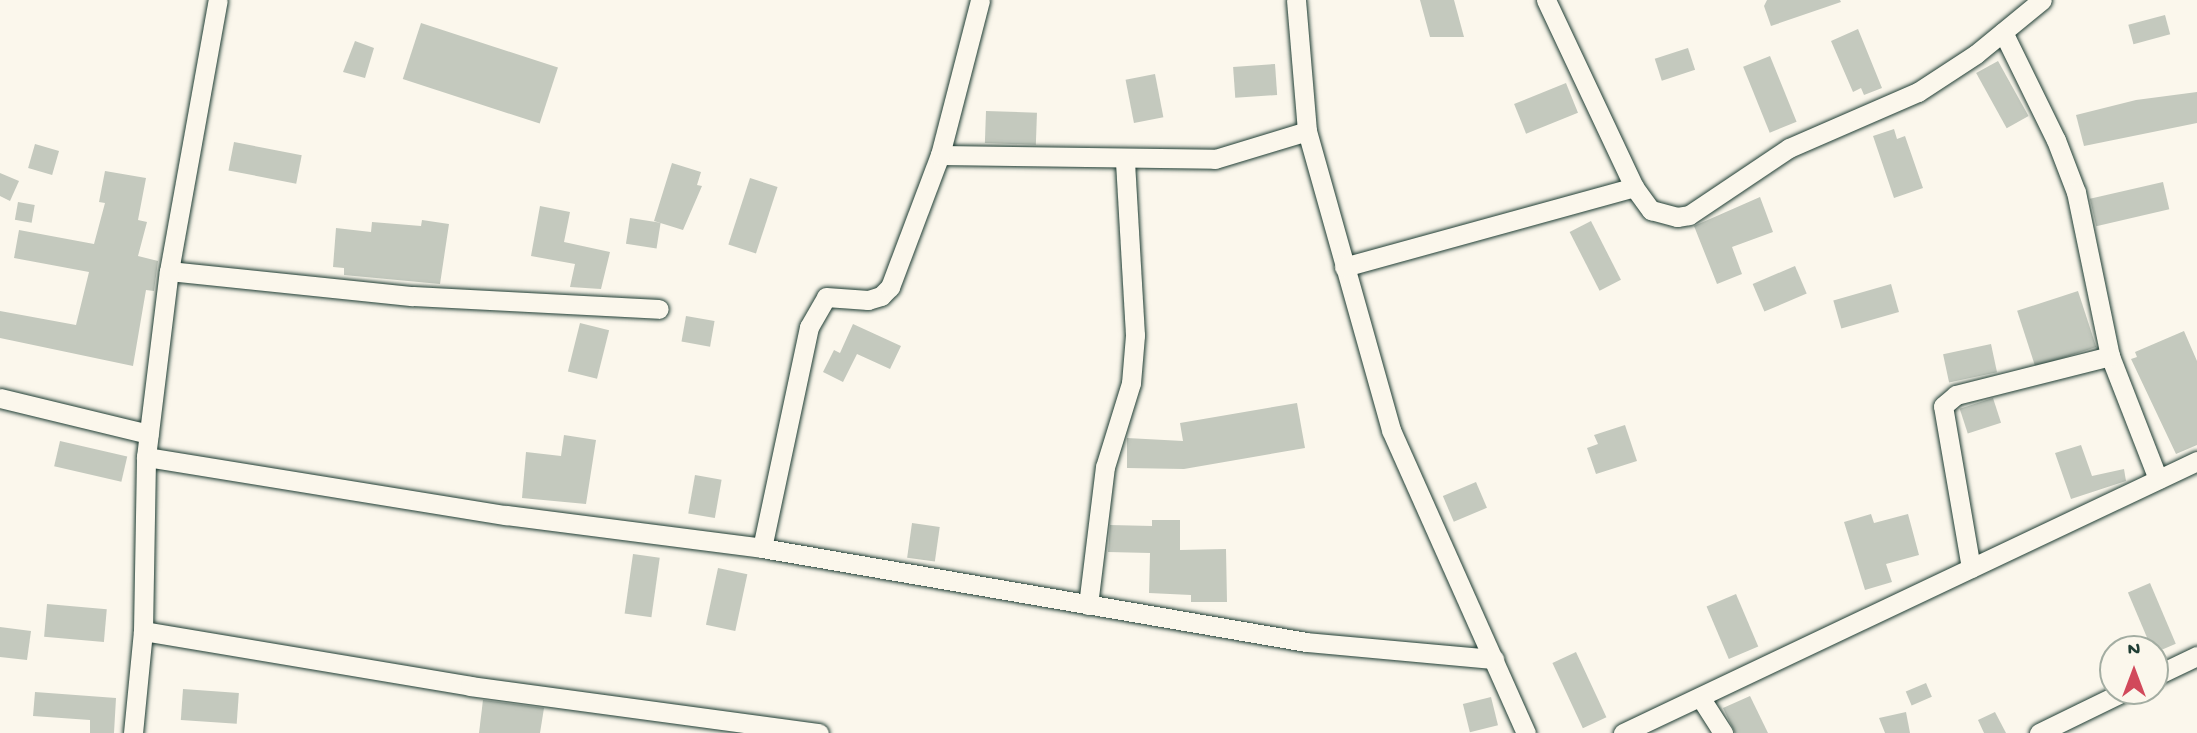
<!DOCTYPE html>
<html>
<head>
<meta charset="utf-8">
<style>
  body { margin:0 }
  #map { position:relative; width:2197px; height:733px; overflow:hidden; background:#fbf7ec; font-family:"Gochi Hand",sans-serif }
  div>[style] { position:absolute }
  .building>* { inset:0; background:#c4c9be; transform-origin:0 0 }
  .roads { filter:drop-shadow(0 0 2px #1f3d34) drop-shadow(0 0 2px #1f3d34) }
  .minor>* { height:19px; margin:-9.5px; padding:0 9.5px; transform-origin:9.5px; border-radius:9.5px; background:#fbf7ec }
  span { translate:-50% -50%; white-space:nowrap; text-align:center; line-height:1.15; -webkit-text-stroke:5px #fbf7ec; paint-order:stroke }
  .north { position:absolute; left:2099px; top:635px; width:70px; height:70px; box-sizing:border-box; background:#fbf7ec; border:2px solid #a3ada2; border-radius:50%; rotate:0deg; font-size:19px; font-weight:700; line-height:28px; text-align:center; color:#1f3d34 }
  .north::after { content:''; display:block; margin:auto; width:24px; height:32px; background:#d1495b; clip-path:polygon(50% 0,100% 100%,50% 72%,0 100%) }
</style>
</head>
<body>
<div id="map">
  <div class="building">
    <i style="clip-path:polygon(1420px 0,1454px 0,1464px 37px,1430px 37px)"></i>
    <i style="clip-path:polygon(1767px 0,1840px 0,1841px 2px,1771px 26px,1764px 6px)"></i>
    <i style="left:2165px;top:15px;width:20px;height:38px;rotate:75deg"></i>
    <i style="left:421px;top:23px;width:144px;height:59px;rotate:18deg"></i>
    <i style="clip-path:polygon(1858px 29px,1882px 88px,1864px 95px,1861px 88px,1853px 92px,1831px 41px)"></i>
    <i style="clip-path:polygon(355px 41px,374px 48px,365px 78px,343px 72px)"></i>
    <i style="left:1688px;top:48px;width:23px;height:35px;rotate:72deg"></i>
    <i style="left:1770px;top:56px;width:71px;height:29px;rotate:68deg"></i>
    <i style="left:1998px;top:61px;width:63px;height:25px;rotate:61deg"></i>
    <i style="left:1275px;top:64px;width:31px;height:42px;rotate:86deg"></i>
    <i style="left:1155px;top:74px;width:44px;height:30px;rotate:79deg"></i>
    <i style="left:1566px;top:83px;width:32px;height:56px;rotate:68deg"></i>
    <i style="clip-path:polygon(2197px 92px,2197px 123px,2084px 146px,2076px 115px,2136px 100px)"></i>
    <i style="left:986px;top:111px;width:51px;height:32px;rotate:2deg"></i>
    <i style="clip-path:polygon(1894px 129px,1897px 139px,1905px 136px,1923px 188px,1894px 198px,1873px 136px)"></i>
    <i style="left:234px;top:142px;width:69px;height:29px;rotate:11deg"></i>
    <i style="left:35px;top:144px;width:25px;height:25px;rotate:16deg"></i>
    <i style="clip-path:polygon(672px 163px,701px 172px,697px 185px,702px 186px,683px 230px,654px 221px)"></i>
    <i style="clip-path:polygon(105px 171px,146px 178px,138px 220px,147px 222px,138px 256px,158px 261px,154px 291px,146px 290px,133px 366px,0 338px,0 311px,76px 325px,89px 272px,14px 258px,19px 230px,94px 244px,105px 203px,99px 202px)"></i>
    <i style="clip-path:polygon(0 173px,19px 181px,10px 201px,0 196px)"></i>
    <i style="left:750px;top:178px;width:29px;height:70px;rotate:18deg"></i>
    <i style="left:2163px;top:182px;width:28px;height:75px;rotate:77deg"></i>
    <i style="clip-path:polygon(1760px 197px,1773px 232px,1732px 247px,1742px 274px,1717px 284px,1694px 226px)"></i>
    <i style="left:18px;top:202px;width:17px;height:18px;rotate:10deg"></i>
    <i style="clip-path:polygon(540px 206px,570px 212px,564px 242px,610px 252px,601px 289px,570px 287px,575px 264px,531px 256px)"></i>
    <i style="left:630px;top:218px;width:31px;height:26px;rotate:9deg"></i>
    <i style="clip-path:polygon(422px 220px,449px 224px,440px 284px,344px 275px,344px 268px,333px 267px,336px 228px,371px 232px,372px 222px,421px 226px)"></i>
    <i style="left:1591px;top:221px;width:66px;height:24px;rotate:63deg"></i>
    <i style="left:1795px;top:266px;width:30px;height:46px;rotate:67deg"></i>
    <i style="left:1891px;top:284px;width:29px;height:60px;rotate:74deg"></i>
    <i style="left:2078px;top:291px;width:59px;height:64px;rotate:72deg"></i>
    <i style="left:686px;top:316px;width:29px;height:26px;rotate:10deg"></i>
    <i style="left:580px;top:323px;width:30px;height:50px;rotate:14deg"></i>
    <i style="clip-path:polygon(853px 324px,901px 346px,890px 369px,857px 354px,843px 382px,823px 372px,834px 350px,840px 353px)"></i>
    <i style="clip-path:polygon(2184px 331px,2197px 361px,2197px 445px,2176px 454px,2131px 359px,2137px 357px,2135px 352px)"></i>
    <i style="left:1991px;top:344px;width:29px;height:49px;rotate:78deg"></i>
    <i style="left:1993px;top:398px;width:26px;height:35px;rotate:72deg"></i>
    <i style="clip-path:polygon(1297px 403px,1305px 448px,1184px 469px,1127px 468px,1127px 438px,1183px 441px,1180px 423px)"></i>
    <i style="clip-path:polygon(1625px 425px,1637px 461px,1596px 474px,1587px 448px,1598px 444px,1594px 435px)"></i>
    <i style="clip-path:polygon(564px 435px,596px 440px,586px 504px,522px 498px,526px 452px,561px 456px)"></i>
    <i style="left:60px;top:441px;width:69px;height:26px;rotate:13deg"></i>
    <i style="clip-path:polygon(2081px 445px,2092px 476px,2124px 469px,2126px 481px,2071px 499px,2055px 453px)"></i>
    <i style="left:695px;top:475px;width:27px;height:39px;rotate:10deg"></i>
    <i style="left:1476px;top:482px;width:28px;height:36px;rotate:67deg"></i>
    <i style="clip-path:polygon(1871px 514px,1874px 523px,1908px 514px,1919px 555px,1886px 564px,1892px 582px,1865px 590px,1844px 522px)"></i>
    <i style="clip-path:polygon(1152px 520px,1180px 520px,1180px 550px,1226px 549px,1227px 602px,1191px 602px,1191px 595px,1149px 593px,1150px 553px,1108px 552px,1110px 525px,1152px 526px)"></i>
    <i style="left:912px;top:523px;width:28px;height:35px;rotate:8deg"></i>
    <i style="left:633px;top:554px;width:27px;height:60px;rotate:8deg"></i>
    <i style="left:718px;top:568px;width:30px;height:58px;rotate:12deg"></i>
    <i style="left:2150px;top:583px;width:66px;height:24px;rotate:67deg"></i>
    <i style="left:1736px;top:594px;width:57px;height:32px;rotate:67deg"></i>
    <i style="left:47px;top:604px;width:60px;height:33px;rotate:5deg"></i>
    <i style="clip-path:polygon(0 627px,31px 631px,27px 660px,0 657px)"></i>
    <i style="left:1576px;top:652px;width:72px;height:26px;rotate:65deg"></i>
    <i style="left:1926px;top:683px;width:15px;height:22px;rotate:67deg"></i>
    <i style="left:183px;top:689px;width:56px;height:31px;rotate:4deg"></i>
    <i style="clip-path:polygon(35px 692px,116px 698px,114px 733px,90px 733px,90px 720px,33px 716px)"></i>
    <i style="clip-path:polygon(1750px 696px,1768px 733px,1735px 733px,1723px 708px)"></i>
    <i style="left:1491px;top:697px;width:29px;height:29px;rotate:76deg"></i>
    <i style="clip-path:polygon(483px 700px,544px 708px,540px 733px,479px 733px)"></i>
    <i style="clip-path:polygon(1906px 712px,1910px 733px,1885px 733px,1879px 718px)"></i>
    <i style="clip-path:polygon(1995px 712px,2006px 733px,1984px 733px,1978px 720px)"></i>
  </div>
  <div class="roads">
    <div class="minor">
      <i style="left:1296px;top:0;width:131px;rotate:85.2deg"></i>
      <i style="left:1307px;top:131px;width:311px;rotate:74.3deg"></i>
      <i style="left:1391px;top:430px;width:332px;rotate:66deg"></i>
      <i style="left:1546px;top:0;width:207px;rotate:64.8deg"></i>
      <i style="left:1634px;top:187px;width:29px;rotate:54deg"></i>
      <i style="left:1651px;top:210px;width:27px;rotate:15deg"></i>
      <i style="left:1677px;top:217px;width:12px;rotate:-9deg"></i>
      <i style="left:1689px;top:215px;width:120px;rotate:-33.8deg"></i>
      <i style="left:1789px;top:148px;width:141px;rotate:-23.5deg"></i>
      <i style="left:1918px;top:92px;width:69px;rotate:-33.2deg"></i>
      <i style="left:1976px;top:54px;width:85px;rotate:-39.3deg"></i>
      <i style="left:2003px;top:32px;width:120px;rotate:63.9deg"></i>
      <i style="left:2056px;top:140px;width:56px;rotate:69deg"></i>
      <i style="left:2076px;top:192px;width:167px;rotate:78.3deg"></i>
      <i style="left:2110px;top:356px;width:132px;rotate:68.7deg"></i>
      <i style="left:940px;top:155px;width:275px;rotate:0.8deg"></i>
      <i style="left:1215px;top:159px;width:96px;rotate:-16.9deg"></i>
      <i style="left:1344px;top:267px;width:301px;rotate:-15.4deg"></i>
      <i style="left:169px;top:271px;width:245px;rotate:5.9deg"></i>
      <i style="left:413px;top:296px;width:246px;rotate:3deg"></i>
      <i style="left:0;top:398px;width:153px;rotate:13.6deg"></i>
      <i style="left:146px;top:457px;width:365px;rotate:9.2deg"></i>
      <i style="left:506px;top:515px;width:258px;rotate:7.3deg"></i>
      <i style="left:762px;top:548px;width:552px;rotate:9.8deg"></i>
      <i style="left:1306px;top:642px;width:189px;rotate:5.2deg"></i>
      <i style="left:762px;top:548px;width:226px;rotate:-78deg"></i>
      <i style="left:809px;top:327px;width:34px;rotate:-60deg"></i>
      <i style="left:826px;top:297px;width:42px;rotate:4.1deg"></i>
      <i style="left:868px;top:300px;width:14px;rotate:-17deg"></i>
      <i style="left:881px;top:296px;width:13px;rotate:-45deg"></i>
      <i style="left:890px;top:287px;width:141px;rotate:-69.3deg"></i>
      <i style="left:940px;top:155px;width:160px;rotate:-75.5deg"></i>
      <i style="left:1971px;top:568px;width:164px;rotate:-99.8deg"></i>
      <i style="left:1943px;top:406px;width:17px;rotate:-40deg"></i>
      <i style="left:1956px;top:395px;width:159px;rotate:-14.2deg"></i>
      <i style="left:1088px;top:605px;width:139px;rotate:-83deg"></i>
      <i style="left:1105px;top:467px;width:88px;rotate:-72.8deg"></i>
      <i style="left:1131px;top:383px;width:48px;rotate:-85.2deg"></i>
      <i style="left:1135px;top:335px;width:175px;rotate:-93.3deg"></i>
      <i style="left:143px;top:631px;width:332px;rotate:9.5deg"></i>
      <i style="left:470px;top:686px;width:352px;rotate:7.7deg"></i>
      <i style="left:2155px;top:676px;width:47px;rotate:-25.5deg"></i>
      <i style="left:1700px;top:697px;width:43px;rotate:57.4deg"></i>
      <i style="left:133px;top:733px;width:102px;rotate:-84.4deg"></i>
      <i style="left:143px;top:631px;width:174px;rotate:-89deg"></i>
      <i style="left:146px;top:457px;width:187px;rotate:-83deg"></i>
      <i style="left:169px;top:271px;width:275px;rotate:-79.8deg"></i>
      <i style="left:1623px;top:733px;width:635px;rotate:-25.35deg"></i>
      <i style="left:2039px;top:733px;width:96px;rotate:-26deg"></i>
    </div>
  </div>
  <div class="north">N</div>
</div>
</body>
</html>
